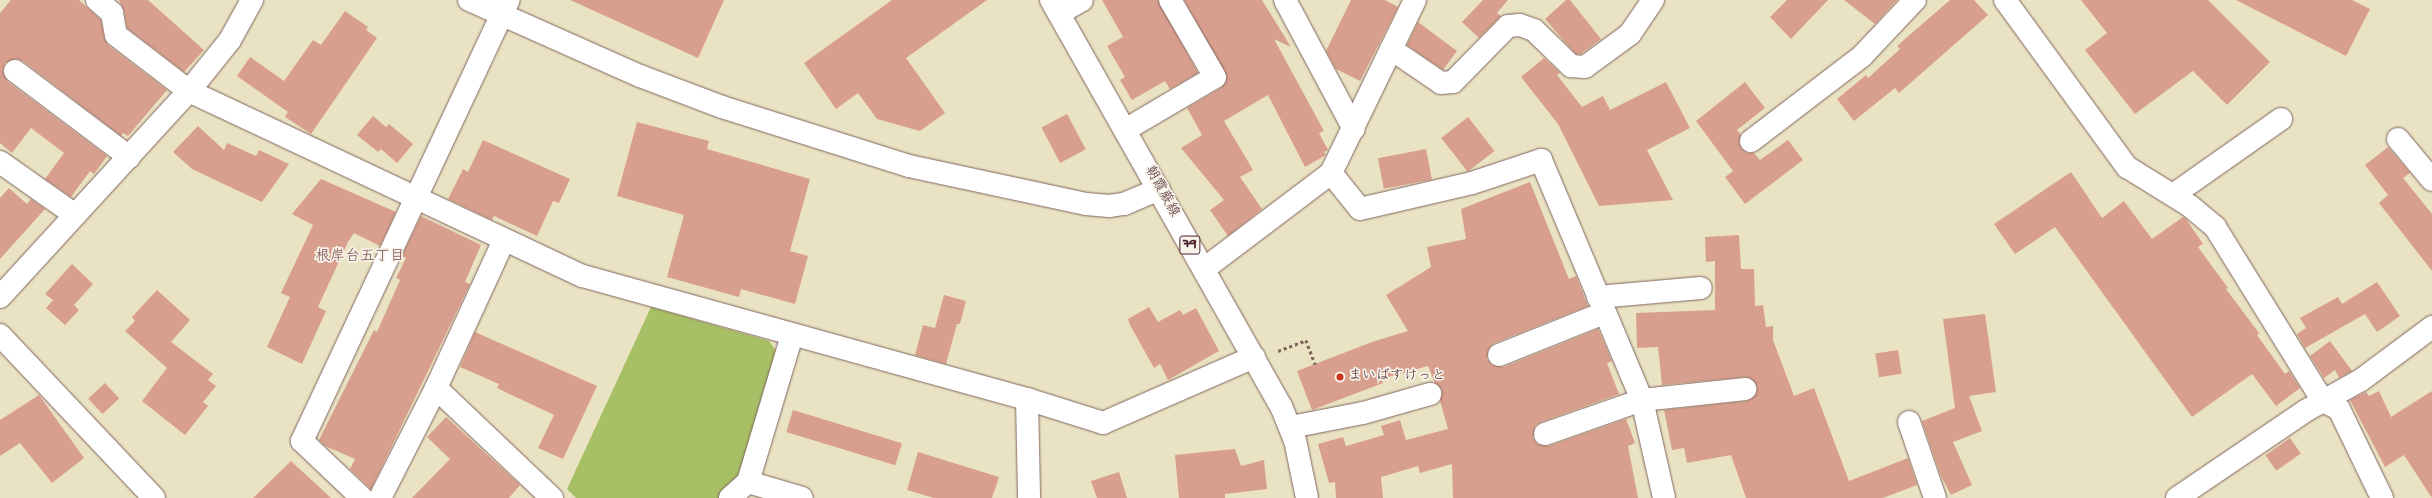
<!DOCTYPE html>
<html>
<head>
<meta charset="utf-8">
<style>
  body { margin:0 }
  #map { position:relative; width:2432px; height:498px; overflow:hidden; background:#eae3c3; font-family:"Gochi Hand","Klee One",sans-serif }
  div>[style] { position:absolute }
  .green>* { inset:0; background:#a7bf65 }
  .building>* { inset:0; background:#d99f8e; transform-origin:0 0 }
  .path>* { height:2.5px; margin-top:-1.25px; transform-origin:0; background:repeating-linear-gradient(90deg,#826460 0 3px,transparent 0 6px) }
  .roads { filter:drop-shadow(0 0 1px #826460) drop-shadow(0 0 1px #826460) }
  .minor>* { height:22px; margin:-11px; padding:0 11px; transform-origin:11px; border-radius:11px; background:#fff }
  .major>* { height:22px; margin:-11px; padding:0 11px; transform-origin:11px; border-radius:11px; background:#fff }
  .dots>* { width:11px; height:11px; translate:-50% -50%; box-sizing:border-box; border:2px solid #f7f3e8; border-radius:50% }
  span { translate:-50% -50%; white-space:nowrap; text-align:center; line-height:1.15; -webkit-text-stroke:3.5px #f7f3e8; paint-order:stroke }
  .shield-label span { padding:1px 3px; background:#f7f3e8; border:1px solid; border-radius:3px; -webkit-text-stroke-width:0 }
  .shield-label { font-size:13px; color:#4a1f2b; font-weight:700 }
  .street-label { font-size:14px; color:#4a1f2b }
  .poi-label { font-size:14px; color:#4a1f2b }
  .left { translate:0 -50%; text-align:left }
  .neighbourhood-label { font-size:15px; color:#7c4c4e }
</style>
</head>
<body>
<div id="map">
  <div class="green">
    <i style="clip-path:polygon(651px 307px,769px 341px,777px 352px,741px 478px,722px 498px,576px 498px,567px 489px)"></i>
  </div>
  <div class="building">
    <i style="clip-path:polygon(11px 0,79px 0,101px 20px,104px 37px,108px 45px,167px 90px,128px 136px,123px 133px,121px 136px,23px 61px,16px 59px,5px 63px,3px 70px,7px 81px,107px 156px,94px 174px,90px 171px,71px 197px,45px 179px,64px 153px,31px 128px,12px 153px,0 143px,0 13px)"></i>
    <i style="clip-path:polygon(119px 0,148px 0,204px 50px,184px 72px,127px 28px,124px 11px)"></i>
    <i style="clip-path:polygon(570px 0,724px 0,698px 58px)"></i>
    <i style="clip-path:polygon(892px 0,987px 0,906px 58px,945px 113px,920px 131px,877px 119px,858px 93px,836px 109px,804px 63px)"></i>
    <i style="clip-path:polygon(1102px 0,1158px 0,1198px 73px,1170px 89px,1165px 81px,1132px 100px,1120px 80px,1125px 77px,1107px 46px,1123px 37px)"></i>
    <i style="clip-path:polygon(1184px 0,1262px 0,1291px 47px,1274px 39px,1324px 131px,1319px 133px,1328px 150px,1324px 152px,1326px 155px,1305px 167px,1268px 95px,1224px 121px,1253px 170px,1240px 177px,1262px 209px,1228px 236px,1210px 210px,1224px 200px,1181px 148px,1202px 135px,1187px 108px,1221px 88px,1227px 77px)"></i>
    <i style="clip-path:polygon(1351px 0,1385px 0,1398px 7px,1360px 81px,1336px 69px,1326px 51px)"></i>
    <i style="clip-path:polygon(1483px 0,1508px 0,1497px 13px,1501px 16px,1479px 38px,1462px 22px)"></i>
    <i style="clip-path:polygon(1566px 0,1570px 0,1601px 39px,1581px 54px,1576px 54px,1564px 41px,1545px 19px)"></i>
    <i style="clip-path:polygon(1787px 0,1828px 0,1791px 39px,1770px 17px)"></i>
    <i style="clip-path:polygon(1844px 0,1897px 0,1875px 24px)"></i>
    <i style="clip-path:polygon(1950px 0,1974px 0,1988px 15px,1899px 93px,1895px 88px,1854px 121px,1837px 99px,1866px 75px,1868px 78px,1900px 49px,1897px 46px)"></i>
    <i style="clip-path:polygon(2081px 0,2208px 0,2270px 62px,2227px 105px,2193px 71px,2135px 114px,2085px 50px,2107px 33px)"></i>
    <i style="clip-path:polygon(2236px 0,2352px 0,2370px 9px,2346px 56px)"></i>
    <i style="clip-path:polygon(345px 11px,368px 27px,366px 30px,377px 38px,311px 134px,285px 117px,288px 112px,237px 76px,250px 57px,284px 81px,313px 40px,321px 45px)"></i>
    <i style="clip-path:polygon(1418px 22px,1457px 51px,1443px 70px,1407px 45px)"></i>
    <i style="clip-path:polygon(1544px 58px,1560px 73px,1557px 75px,1582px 107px,1603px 96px,1610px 110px,1666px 82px,1690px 128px,1647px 150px,1673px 200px,1599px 206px,1558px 124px,1521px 77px)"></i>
    <i style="clip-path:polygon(1745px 82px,1765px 108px,1737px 130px,1741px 135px,1739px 142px,1741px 148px,1747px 153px,1754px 153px,1760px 160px,1788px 140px,1803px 160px,1745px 204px,1725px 177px,1733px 171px,1696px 121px)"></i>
    <i style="left:1067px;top:114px;width:40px;height:29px;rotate:62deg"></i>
    <i style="clip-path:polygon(373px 116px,386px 127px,389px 124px,413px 144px,397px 163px,381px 149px,378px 152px,357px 135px)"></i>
    <i style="left:1468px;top:117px;width:43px;height:34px;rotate:52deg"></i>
    <i style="clip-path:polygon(637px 122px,709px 141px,707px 149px,810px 179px,790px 251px,808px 256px,795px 304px,741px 289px,739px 297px,667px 277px,684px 215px,617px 196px)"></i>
    <i style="clip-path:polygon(198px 126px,224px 150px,227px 143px,256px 156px,259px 150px,289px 164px,262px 202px,192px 169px,173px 152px)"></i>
    <i style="clip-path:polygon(483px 140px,570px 179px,559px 203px,553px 201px,537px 236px,494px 216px,492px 220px,448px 199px,463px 169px,468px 172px)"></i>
    <i style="clip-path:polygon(2388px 147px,2410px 173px,2403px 178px,2432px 214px,2432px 271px,2379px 203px,2388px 195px,2365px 165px)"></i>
    <i style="left:1426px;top:149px;width:31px;height:49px;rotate:79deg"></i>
    <i style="clip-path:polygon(2071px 172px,2102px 218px,2124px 201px,2152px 239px,2183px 217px,2186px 219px,2203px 244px,2198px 247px,2228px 288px,2226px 289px,2259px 333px,2257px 335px,2285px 374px,2289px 371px,2300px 388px,2276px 406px,2252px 374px,2192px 417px,2055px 227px,2015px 254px,1994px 224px)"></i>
    <i style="clip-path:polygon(321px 179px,396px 212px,380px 246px,354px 233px,348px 242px,318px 307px,326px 311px,302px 364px,267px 347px,290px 297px,281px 293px,313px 225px,292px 214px)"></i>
    <i style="clip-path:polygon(1530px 182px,1569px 279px,1576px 276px,1588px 306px,1494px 343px,1489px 348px,1487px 359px,1492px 365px,1504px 367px,1598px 329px,1612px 361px,1607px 363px,1619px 394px,1541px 422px,1535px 426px,1533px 438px,1537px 444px,1549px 446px,1626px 419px,1635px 443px,1628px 446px,1638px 498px,1453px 498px,1452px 464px,1420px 473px,1418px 466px,1381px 477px,1383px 498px,1336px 498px,1335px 482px,1329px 483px,1318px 444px,1343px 437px,1346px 446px,1384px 435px,1381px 426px,1400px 420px,1406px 440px,1448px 429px,1440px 401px,1442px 390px,1435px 383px,1428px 366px,1381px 379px,1383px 383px,1312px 410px,1297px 371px,1372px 342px,1408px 331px,1386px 295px,1431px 267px,1427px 247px,1466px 239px,1461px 209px)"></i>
    <i style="clip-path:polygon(9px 188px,27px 204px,31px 199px,45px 209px,0 259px,0 198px)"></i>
    <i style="clip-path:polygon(421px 216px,481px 245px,465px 282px,470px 284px,371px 489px,350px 469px,355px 459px,325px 446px,319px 440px,374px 330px,377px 332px,400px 280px,396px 278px,406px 258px,402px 256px)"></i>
    <i style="clip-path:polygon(1739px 235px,1741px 269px,1754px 269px,1755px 306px,1763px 305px,1766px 327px,1773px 326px,1773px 340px,1794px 396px,1814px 388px,1849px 481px,1908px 458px,1917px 485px,1883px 498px,1746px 498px,1731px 455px,1687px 463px,1684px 448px,1672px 450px,1664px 410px,1747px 401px,1756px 394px,1757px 387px,1750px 378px,1744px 377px,1662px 385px,1658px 347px,1637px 348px,1636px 313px,1715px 310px,1715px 261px,1706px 262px,1705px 237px)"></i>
    <i style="clip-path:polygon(72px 264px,93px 284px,74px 305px,79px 310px,65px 325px,46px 308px,53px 300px,45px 294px)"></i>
    <i style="clip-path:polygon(2377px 282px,2400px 316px,2377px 332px,2365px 314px,2305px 348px,2297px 334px,2306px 328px,2300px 318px,2338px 297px,2342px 304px)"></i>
    <i style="clip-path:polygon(157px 290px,190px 320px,171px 342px,213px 374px,208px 380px,216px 386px,203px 402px,208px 406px,185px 435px,142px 401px,167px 368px,125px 331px,135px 321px,132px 317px)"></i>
    <i style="clip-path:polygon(944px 295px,966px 301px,960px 324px,957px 324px,946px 364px,915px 355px,923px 325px,935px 328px)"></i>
    <i style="clip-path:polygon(1149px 307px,1158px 322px,1180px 310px,1183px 315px,1196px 308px,1219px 351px,1168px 380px,1160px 364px,1154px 368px,1130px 325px,1128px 319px)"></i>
    <i style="clip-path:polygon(1985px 314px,1996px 392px,1969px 396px,1982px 431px,1953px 442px,1972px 485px,1951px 495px,1941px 476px,1922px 421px,1955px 408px,1943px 319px)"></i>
    <i style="clip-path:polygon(475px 332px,597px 386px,563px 459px,538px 448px,554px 415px,497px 388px,499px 384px,460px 367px)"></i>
    <i style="clip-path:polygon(2330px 341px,2352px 371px,2339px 378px,2335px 370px,2324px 378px,2310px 356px)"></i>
    <i style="left:1898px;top:350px;width:24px;height:23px;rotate:81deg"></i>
    <i style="left:105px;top:383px;width:21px;height:23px;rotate:47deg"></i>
    <i style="clip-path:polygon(2379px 391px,2391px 417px,2432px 391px,2432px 498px,2404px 455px,2385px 467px,2350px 400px,2366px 392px,2369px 396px)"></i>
    <i style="clip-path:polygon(39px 395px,84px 458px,52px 483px,20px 443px,0 456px,0 420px)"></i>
    <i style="left:793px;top:410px;width:114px;height:23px;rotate:17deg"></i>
    <i style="clip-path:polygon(446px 417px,520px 485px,509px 498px,412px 498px,450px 459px,427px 437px)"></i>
    <i style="left:2290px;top:438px;width:19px;height:30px;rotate:55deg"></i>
    <i style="clip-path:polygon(1235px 449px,1241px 466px,1264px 460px,1267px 489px,1225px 494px,1225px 498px,1179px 498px,1175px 455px)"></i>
    <i style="clip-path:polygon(918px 452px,999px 477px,992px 498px,934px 498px,907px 490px)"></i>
    <i style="clip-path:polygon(291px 461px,304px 473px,331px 498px,253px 498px)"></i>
    <i style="clip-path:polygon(1119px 472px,1127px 498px,1097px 498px,1091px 481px)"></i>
  </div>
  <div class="path">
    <i style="left:1278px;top:351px;width:30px;rotate:-21deg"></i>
    <i style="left:1306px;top:340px;width:26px;rotate:69deg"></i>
  </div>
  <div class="roads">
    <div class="minor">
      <i style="left:97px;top:0;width:20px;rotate:41deg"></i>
      <i style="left:112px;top:13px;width:22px;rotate:80deg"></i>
      <i style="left:116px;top:35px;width:92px;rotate:37.5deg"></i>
      <i style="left:189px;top:91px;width:435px;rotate:25.2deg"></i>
      <i style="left:583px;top:276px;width:461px;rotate:15.5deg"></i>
      <i style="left:1027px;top:399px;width:80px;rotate:17.5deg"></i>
      <i style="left:1103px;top:423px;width:165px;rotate:-23.6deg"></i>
      <i style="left:469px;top:0;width:187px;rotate:24deg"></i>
      <i style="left:640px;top:76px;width:88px;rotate:20.7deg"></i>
      <i style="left:722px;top:107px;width:196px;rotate:17.5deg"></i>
      <i style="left:909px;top:166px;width:181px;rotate:12.1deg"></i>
      <i style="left:1086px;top:204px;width:23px;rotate:5deg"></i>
      <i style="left:1109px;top:206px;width:15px;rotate:-8deg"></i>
      <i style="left:1124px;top:204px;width:38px;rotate:-23deg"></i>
      <i style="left:1285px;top:0;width:146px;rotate:61.9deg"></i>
      <i style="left:2005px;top:0;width:207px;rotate:53.9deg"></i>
      <i style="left:2127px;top:167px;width:74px;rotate:31.8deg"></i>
      <i style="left:2190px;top:206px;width:33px;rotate:40deg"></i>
      <i style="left:2215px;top:227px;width:205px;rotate:58.2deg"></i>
      <i style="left:2323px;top:401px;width:18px;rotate:27deg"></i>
      <i style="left:2339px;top:409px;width:99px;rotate:64.2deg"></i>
      <i style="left:1059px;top:13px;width:26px;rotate:-29deg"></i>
      <i style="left:1391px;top:49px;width:60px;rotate:34.2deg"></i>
      <i style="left:1441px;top:83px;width:12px;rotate:-5deg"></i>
      <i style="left:1453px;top:82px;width:78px;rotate:-45.5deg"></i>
      <i style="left:1508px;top:26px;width:12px;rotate:-5deg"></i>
      <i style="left:1520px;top:25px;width:15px;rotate:20deg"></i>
      <i style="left:1534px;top:30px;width:52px;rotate:44.2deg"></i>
      <i style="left:1571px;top:66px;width:14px;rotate:4deg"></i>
      <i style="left:1585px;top:67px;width:56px;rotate:-36.3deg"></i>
      <i style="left:1630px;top:34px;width:41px;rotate:-55.9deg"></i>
      <i style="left:15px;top:71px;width:143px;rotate:37deg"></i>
      <i style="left:1125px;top:130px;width:104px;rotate:-30.5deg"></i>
      <i style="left:1215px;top:77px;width:89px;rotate:-120.3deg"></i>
      <i style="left:2398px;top:139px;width:53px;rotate:50.3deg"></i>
      <i style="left:1751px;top:141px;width:140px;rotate:-37.4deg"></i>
      <i style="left:1862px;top:56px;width:77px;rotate:-46.6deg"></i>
      <i style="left:0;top:162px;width:92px;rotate:35.2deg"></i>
      <i style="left:1331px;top:173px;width:46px;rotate:51.1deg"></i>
      <i style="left:1360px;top:209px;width:115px;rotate:-13.1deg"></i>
      <i style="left:1472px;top:183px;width:73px;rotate:-18.4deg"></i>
      <i style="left:1541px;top:160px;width:260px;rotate:67.2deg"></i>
      <i style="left:1642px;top:400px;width:100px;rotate:77.3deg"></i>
      <i style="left:2173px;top:195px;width:132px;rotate:-35.1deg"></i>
      <i style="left:1204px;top:269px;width:159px;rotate:-37.1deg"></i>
      <i style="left:1331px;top:173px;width:192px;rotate:-64.1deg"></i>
      <i style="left:0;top:297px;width:280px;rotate:-47.5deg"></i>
      <i style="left:189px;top:91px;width:65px;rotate:-51.2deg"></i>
      <i style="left:230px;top:40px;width:46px;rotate:-61.2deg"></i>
      <i style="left:1598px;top:297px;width:103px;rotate:-5deg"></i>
      <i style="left:0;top:335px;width:224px;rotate:46.6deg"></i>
      <i style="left:1499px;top:355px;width:113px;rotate:-21.8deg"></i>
      <i style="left:436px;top:388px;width:163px;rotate:-65.3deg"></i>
      <i style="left:1027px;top:399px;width:99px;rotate:88.8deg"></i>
      <i style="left:1909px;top:422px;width:80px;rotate:71.1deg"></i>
      <i style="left:1291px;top:427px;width:73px;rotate:-11deg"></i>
      <i style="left:1363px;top:413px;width:70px;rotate:-15.8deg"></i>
      <i style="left:1545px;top:434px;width:103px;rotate:-19.3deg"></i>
      <i style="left:1642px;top:400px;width:104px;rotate:-6.1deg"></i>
      <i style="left:748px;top:482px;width:153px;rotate:-73.3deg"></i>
      <i style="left:362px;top:498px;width:83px;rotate:-136.5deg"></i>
      <i style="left:302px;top:441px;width:487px;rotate:-64.9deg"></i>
      <i style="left:380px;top:498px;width:123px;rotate:-63deg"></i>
      <i style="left:436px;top:388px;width:160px;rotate:43.5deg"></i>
      <i style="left:730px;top:498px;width:24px;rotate:-42deg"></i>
      <i style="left:748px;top:482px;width:56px;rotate:16.5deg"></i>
      <i style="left:2177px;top:498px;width:157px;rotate:-34.1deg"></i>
      <i style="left:2307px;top:410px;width:62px;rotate:-29.1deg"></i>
      <i style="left:2361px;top:380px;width:89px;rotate:-36.7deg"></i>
    </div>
    <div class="major">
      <i style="left:1051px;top:0;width:467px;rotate:60.5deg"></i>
      <i style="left:1281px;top:406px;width:37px;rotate:68deg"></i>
      <i style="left:1295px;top:440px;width:59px;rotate:78.3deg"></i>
    </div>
  </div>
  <div class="dots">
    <i style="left:1340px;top:377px;background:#c8321e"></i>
  </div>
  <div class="shield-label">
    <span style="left:1190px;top:245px">79</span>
  </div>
  <div class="street-label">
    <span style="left:1161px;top:192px;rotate:61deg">朝霞蕨線</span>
  </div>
  <div class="poi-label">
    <span class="left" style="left:1348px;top:377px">まいばすけっと</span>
  </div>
  <div class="neighbourhood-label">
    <span style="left:360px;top:258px">根岸台五丁目</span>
  </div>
</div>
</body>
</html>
